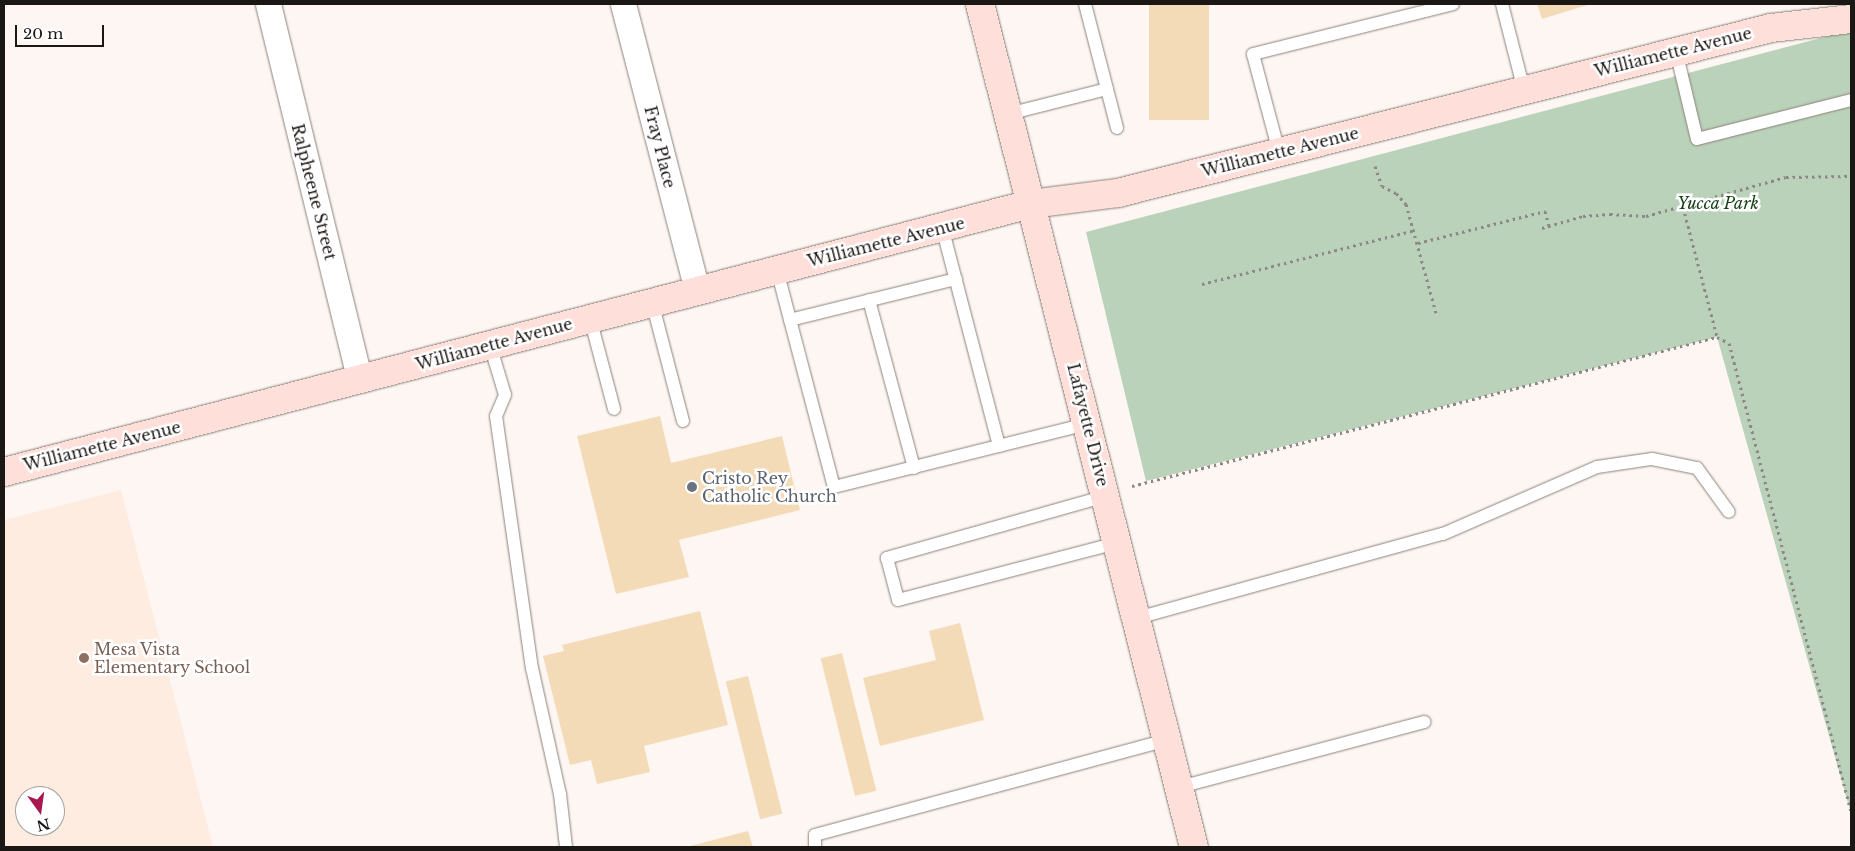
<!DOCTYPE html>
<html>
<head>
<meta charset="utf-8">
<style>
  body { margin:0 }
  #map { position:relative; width:1855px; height:851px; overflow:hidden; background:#fdf6f2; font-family:"Libre Baskerville",serif }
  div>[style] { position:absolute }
  .built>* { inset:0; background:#ffece0 }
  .green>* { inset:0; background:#bbd2ba }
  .building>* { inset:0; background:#f4dbb8; transform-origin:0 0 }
  .path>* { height:3px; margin-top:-1.5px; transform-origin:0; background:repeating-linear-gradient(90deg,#8d8885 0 2.5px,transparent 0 6.5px) }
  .roads { filter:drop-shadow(0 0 1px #8c827b) drop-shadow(0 0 1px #8c827b) }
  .lane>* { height:12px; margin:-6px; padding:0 6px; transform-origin:6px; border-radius:6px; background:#fff }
  .street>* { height:25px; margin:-12.5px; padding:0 12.5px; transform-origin:12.5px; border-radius:12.5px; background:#fff }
  .secondary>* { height:28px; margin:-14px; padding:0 14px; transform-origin:14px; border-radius:14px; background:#fedfda }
  .dots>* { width:14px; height:14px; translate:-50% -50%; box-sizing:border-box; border:2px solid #fff; border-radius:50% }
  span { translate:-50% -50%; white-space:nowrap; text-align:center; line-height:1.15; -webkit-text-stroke:5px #fff; paint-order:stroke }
  .street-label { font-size:16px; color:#1b1715 }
  .park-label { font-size:16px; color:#153f16; font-style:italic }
  .worship-label { font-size:16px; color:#5b616d }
  .left { translate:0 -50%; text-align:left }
  .education-label { font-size:16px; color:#785e54 }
  .frame { position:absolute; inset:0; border:5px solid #1b1715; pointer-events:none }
  .north { position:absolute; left:15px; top:786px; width:50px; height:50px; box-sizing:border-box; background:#fff; border:1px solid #a4a2a1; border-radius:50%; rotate:166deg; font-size:14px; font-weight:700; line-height:20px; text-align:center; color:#1b1715 }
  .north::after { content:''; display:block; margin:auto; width:18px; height:22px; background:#a9174f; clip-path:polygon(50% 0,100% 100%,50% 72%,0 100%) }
  .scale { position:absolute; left:15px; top:25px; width:89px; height:22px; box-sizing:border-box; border:2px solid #1b1715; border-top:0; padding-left:6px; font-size:15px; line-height:18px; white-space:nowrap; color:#1b1715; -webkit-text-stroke:4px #fff; paint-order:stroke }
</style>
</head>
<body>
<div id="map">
  <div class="built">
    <i style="clip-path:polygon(evenodd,121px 490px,213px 847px,4px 847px,4px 520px,121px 490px,25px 796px,55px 796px,55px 826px,25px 826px,25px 796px)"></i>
  </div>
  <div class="green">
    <i style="clip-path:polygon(1851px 30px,1851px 814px,1717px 337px,1146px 481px,1086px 232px)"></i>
  </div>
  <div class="building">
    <i style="left:1149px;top:4px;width:60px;height:116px"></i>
    <i style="clip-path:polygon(1537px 4px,1591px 4px,1542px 19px)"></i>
    <i style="clip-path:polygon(660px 416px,671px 463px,782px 436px,800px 510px,679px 540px,689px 577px,616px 594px,577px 436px)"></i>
    <i style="clip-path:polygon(700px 611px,728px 725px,644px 746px,650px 772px,597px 784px,591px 760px,570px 765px,543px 656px,564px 651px,562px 645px)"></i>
    <i style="clip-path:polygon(960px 623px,984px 720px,880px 746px,863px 678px,936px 660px,929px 631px)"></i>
    <i style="left:842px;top:653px;width:142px;height:22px;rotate:76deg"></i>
    <i style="left:748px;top:676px;width:142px;height:23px;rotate:76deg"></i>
    <i style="clip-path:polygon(748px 831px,753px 847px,686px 847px)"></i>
  </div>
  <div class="path">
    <i style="left:1375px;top:166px;width:21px;rotate:71deg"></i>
    <i style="left:1382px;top:186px;width:16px;rotate:27deg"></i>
    <i style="left:1396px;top:193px;width:15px;rotate:48deg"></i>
    <i style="left:1406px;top:204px;width:113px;rotate:74.6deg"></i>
    <i style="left:1683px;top:207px;width:134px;rotate:75.3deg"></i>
    <i style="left:1542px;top:228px;width:43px;rotate:-16.3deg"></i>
    <i style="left:1583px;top:216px;width:27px;rotate:-4deg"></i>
    <i style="left:1610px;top:214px;width:36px;rotate:3deg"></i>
    <i style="left:1646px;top:216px;width:145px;rotate:-15.6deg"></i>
    <i style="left:1786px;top:177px;width:65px;rotate:-0.9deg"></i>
    <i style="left:1418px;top:243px;width:131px;rotate:-14.1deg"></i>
    <i style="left:1545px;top:211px;width:16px;rotate:75deg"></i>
    <i style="left:1202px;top:284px;width:220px;rotate:-14.2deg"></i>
    <i style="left:1132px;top:486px;width:604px;rotate:-14.29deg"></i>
    <i style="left:1717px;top:337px;width:13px;rotate:27deg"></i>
    <i style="left:1729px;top:343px;width:483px;rotate:75.4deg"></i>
  </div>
  <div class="roads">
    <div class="lane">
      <i style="left:1085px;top:4px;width:128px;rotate:75.5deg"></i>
      <i style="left:1502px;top:4px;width:89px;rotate:75.7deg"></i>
      <i style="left:1676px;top:51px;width:90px;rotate:76.6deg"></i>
      <i style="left:1697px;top:139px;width:159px;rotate:-14.2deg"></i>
      <i style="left:1008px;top:114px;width:102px;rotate:-14.2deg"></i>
      <i style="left:1279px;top:152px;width:101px;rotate:-104.9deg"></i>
      <i style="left:1253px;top:54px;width:206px;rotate:-14deg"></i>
      <i style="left:942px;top:227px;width:226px;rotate:75.4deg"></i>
      <i style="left:777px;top:270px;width:224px;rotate:75.3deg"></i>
      <i style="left:834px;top:487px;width:261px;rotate:-14deg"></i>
      <i style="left:869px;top:300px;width:174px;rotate:75deg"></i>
      <i style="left:652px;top:302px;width:123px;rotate:75.4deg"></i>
      <i style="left:590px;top:318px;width:94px;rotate:75.2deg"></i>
      <i style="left:790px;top:320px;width:171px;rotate:-13.9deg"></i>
      <i style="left:490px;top:345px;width:52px;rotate:73.3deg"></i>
      <i style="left:505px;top:395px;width:23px;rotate:113deg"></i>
      <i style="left:496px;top:416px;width:255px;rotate:81.9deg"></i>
      <i style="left:532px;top:668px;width:129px;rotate:77.5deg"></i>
      <i style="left:560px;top:794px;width:53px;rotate:83.5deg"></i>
      <i style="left:1106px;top:496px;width:228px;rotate:164.2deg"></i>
      <i style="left:887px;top:558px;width:43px;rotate:75.3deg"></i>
      <i style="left:898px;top:600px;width:226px;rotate:-14.6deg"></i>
      <i style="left:1137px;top:618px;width:317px;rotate:-15.4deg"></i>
      <i style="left:1443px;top:534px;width:168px;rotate:-23.5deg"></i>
      <i style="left:1597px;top:467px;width:56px;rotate:-8.3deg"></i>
      <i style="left:1652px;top:459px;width:46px;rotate:11.3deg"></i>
      <i style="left:1697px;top:468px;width:54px;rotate:54deg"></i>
      <i style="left:1180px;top:787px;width:253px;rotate:-14.9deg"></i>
      <i style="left:815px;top:847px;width:12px;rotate:-90deg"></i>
      <i style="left:815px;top:835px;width:366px;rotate:-15.1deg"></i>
    </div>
    <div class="street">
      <i style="left:268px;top:4px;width:387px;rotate:76.3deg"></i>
      <i style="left:623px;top:4px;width:295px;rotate:75.5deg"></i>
    </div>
    <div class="secondary">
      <i style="left:980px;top:4px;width:870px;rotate:75.76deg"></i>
      <i style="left:4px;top:472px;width:1061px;rotate:-14.63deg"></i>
      <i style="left:1031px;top:204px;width:88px;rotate:-7.2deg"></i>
      <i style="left:1118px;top:193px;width:674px;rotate:-14.18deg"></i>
      <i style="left:1771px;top:28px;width:81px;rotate:-6.4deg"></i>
    </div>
  </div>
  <div class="dots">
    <i style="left:692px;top:487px;background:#6b7280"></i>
    <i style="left:84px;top:658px;background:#8d6e63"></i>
  </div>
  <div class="street-label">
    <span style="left:1673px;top:52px;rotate:-14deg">Williamette Avenue</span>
    <span style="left:660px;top:147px;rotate:76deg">Fray Place</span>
    <span style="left:1280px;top:152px;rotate:-14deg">Williamette Avenue</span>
    <span style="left:314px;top:192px;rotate:76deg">Ralpheene Street</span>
    <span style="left:886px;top:242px;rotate:-14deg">Williamette Avenue</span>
    <span style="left:494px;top:344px;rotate:-15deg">Williamette Avenue</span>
    <span style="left:1088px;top:425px;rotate:76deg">Lafayette Drive</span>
    <span style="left:102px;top:446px;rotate:-14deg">Williamette Avenue</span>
  </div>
  <div class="park-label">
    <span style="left:1718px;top:203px">Yucca Park</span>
  </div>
  <div class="worship-label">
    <span class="left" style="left:702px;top:487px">Cristo Rey<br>Catholic Church</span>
  </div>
  <div class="education-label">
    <span class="left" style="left:94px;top:658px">Mesa Vista<br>Elementary School</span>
  </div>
  <div class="frame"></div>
  <div class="north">N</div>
  <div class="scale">20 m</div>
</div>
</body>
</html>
